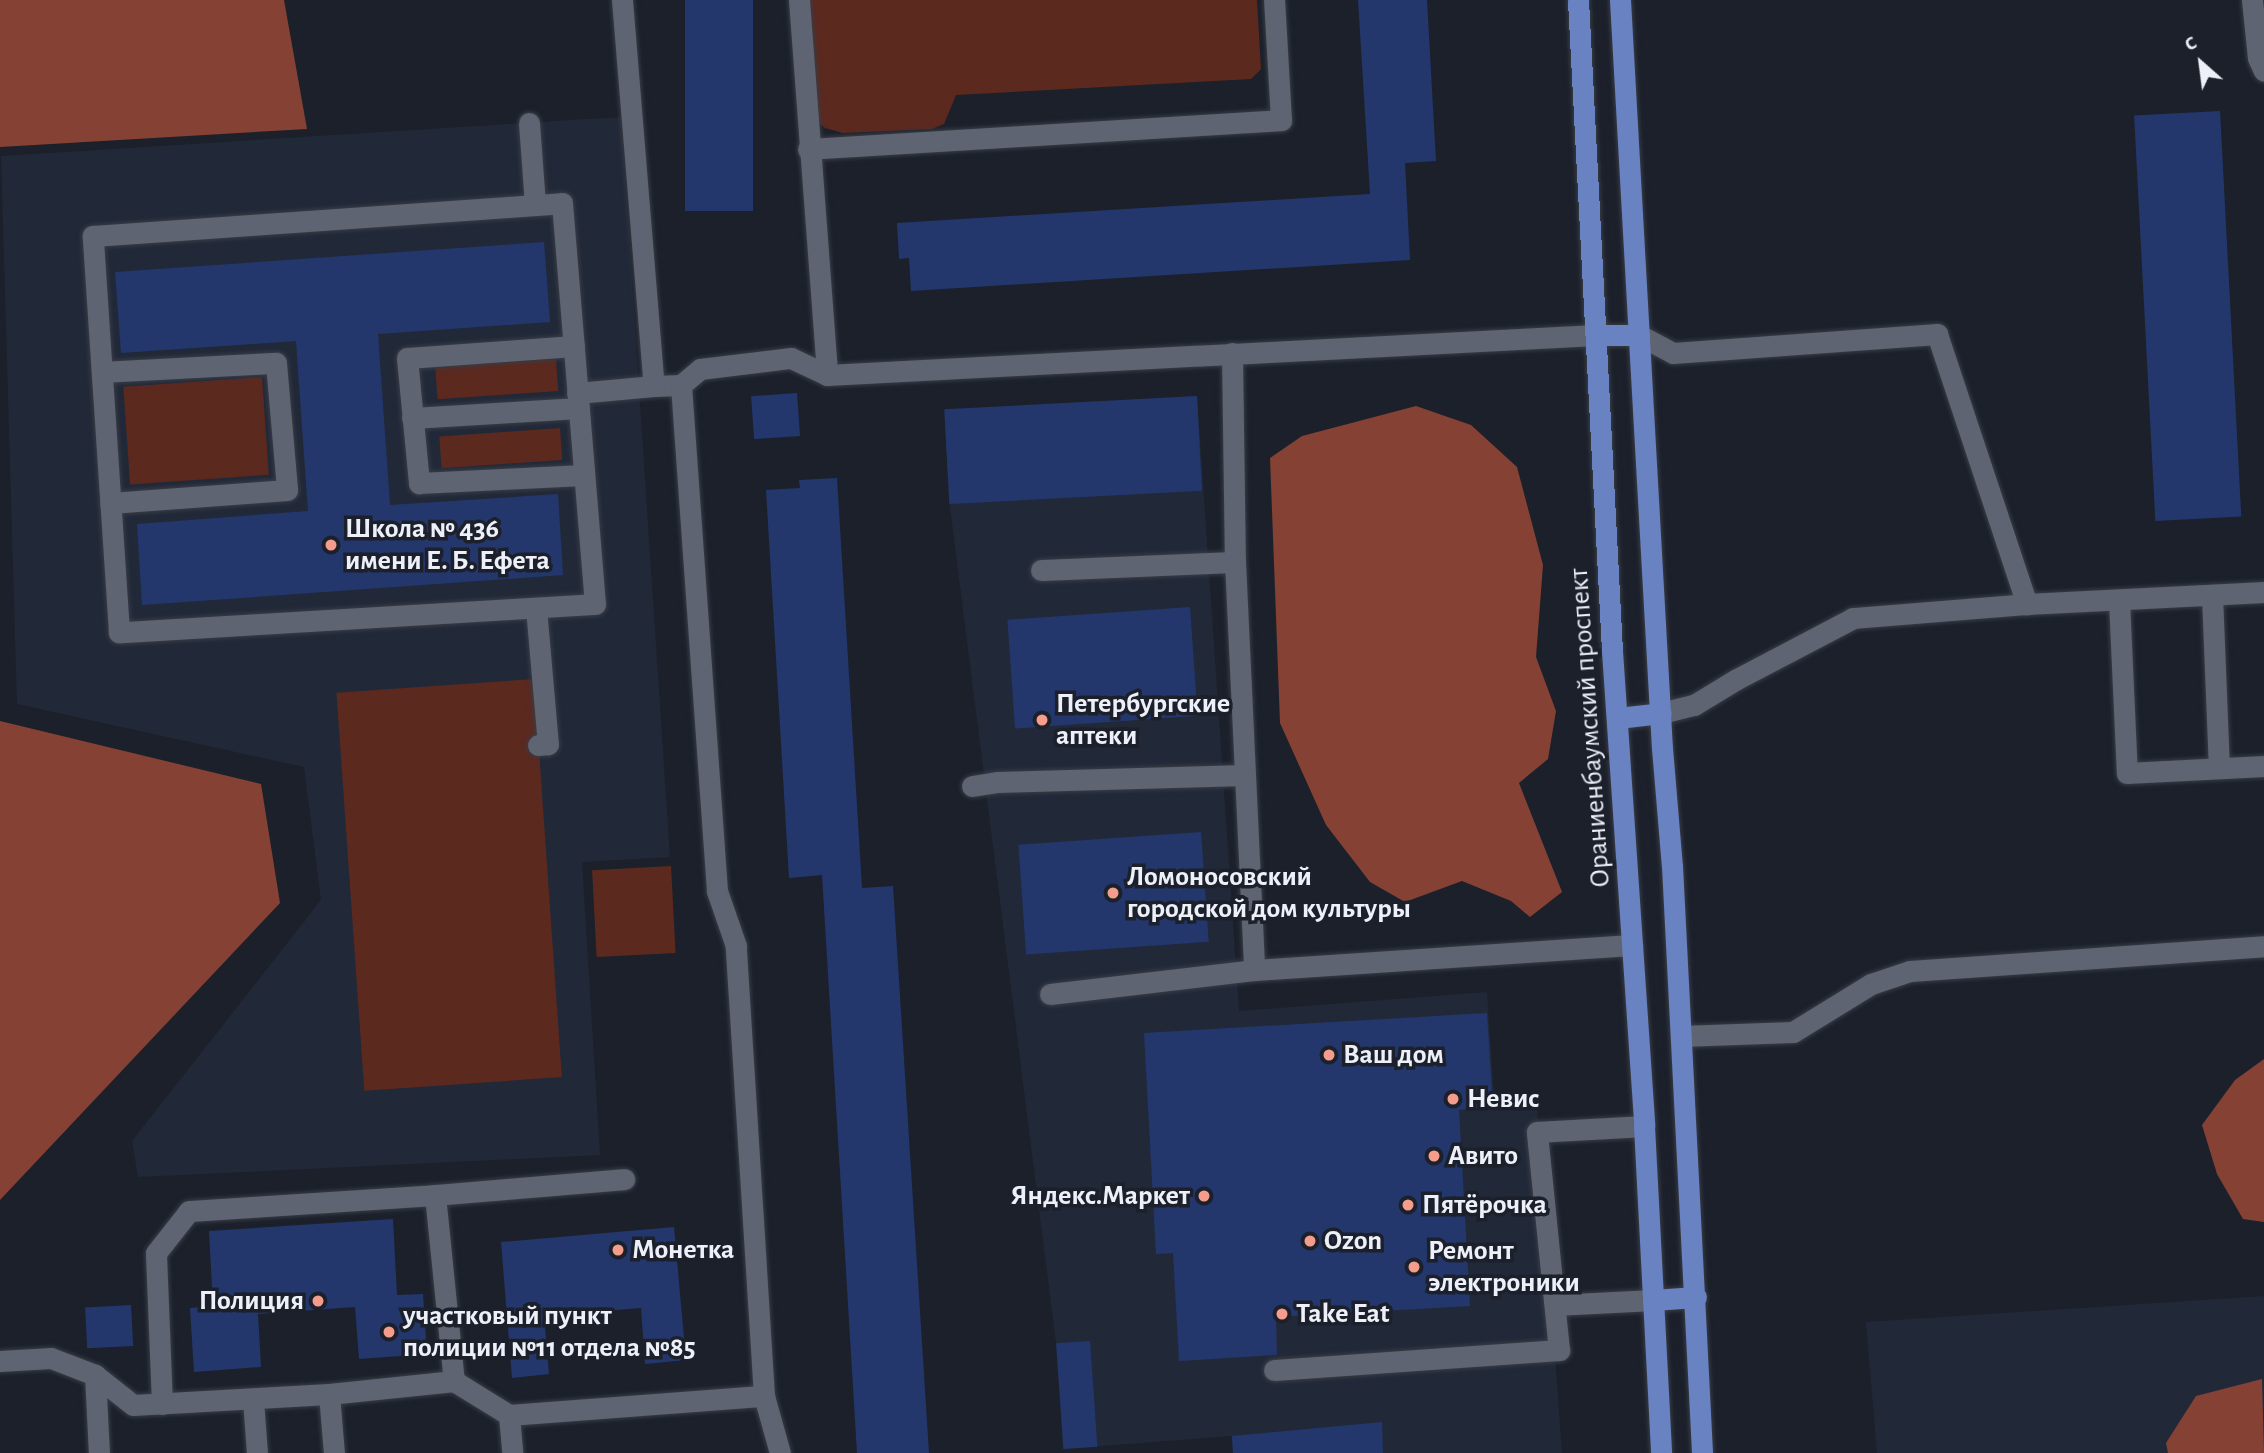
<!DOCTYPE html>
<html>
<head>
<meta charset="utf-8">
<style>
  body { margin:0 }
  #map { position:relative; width:2264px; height:1453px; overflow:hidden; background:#1b202b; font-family:"Alegreya Sans",sans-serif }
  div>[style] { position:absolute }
  .built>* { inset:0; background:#212939 }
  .green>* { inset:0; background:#5c291f; transform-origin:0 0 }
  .forest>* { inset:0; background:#854134 }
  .building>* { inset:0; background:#23376d; transform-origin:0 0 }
  .roads { filter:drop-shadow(0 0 2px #393c45) drop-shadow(0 0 2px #393c45) }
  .minor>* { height:21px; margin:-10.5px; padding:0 10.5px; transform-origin:10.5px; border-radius:10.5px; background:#5e6472 }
  .major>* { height:21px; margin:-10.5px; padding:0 10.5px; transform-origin:10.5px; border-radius:10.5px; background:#6982c1 }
  .dots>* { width:19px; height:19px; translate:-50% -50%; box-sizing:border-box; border:4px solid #1b202b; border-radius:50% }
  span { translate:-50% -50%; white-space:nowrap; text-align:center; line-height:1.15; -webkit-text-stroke:7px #1b202b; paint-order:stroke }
  .poi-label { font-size:28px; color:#edf0f8; font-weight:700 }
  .left { translate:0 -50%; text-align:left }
  .right { translate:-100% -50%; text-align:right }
  .street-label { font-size:28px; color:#edf0f8 }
  .north { position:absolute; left:2166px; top:28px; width:70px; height:70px; -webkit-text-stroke:5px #1b202b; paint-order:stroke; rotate:332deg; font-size:19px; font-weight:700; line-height:28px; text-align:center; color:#edf0f8 }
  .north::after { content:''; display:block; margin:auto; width:24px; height:32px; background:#edf0f8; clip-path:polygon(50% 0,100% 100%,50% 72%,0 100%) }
</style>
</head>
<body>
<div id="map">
  <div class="built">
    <i style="clip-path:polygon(621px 117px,670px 857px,582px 862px,600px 1155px,138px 1177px,132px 1141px,321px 900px,304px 767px,17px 704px,1px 156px)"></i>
    <i style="clip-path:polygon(1197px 396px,1239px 1011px,1487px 992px,1494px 1096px,1536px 1093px,1562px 1453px,1233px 1453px,1232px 1436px,1063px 1449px,1056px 1343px,950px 507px,944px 411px)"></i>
    <i style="clip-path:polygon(2264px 1296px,2264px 1453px,1877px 1453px,1866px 1322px)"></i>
  </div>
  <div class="green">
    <i style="clip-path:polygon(809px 0,1257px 0,1261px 69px,1251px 79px,956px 95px,944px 124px,932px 129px,843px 133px,825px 128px,817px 121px)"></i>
    <i style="left:556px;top:359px;width:32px;height:121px;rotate:86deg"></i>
    <i style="left:262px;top:377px;width:98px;height:139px;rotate:86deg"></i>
    <i style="left:560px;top:428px;width:32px;height:121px;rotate:86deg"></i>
    <i style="left:534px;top:679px;width:399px;height:198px;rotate:86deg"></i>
    <i style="left:671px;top:866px;width:87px;height:79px;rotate:87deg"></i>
  </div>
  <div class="forest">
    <i style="clip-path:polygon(0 0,284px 0,307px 129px,0 147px)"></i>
    <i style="clip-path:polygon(1416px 406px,1471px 425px,1517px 467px,1543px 565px,1536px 657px,1556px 711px,1548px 759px,1519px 783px,1562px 892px,1530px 917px,1511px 901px,1462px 881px,1405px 902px,1370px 882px,1326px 825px,1280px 723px,1270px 458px,1302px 436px)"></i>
    <i style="clip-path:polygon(0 721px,261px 784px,280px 903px,0 1200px)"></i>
    <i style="clip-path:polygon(2264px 1059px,2264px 1222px,2243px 1219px,2217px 1174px,2202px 1125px,2235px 1080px)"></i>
    <i style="clip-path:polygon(2262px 1379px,2264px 1453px,2168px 1453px,2166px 1443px,2196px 1396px)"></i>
  </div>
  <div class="building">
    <i style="left:685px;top:0;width:68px;height:211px"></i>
    <i style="clip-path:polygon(1358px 0,1427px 0,1436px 161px,1405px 163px,1410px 260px,911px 291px,909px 258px,899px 259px,897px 223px,1370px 194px)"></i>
    <i style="left:2220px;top:111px;width:406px;height:86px;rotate:87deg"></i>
    <i style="clip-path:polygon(544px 242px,550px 322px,378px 334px,390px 505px,558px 494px,563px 575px,142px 605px,137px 524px,308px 511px,296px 341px,121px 353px,115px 272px)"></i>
    <i style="left:797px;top:393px;width:43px;height:46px;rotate:86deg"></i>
    <i style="left:1197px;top:396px;width:95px;height:253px;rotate:87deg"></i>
    <i style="clip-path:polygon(837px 478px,862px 888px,893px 886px,929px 1453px,857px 1453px,822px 875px,789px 878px,766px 490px,800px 488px,799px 480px)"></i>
    <i style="left:1190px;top:607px;width:109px;height:183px;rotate:86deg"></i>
    <i style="left:1201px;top:832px;width:110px;height:183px;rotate:86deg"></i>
    <i style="clip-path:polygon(1487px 1013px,1493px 1108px,1459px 1110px,1470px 1306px,1276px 1317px,1277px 1355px,1179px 1361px,1173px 1253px,1156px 1254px,1144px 1033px)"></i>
    <i style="clip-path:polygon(393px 1219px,397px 1295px,423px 1294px,427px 1354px,359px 1359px,355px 1307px,258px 1314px,261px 1367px,194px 1372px,190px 1308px,213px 1306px,209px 1231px)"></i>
    <i style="clip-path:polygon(674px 1227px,686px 1360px,645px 1364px,641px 1308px,544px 1316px,549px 1374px,512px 1378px,501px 1242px)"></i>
    <i style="left:131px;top:1305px;width:41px;height:46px;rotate:87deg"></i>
    <i style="left:1090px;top:1341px;width:106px;height:34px;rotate:86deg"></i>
    <i style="clip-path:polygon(1382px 1422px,1383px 1453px,1233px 1453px,1232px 1436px)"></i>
  </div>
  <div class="roads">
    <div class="minor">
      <i style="left:622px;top:0;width:387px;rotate:85.3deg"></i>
      <i style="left:654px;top:386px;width:27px;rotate:-2deg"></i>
      <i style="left:799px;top:0;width:376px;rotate:85.7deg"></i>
      <i style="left:2252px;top:0;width:58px;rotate:84.1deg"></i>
      <i style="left:2258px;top:58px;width:14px;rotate:65deg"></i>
      <i style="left:529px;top:123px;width:82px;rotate:85.8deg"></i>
      <i style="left:808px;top:149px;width:474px;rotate:-3.5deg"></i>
      <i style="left:1281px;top:120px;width:120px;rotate:-93.3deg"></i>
      <i style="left:562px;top:203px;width:402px;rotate:85.3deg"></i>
      <i style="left:595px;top:604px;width:477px;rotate:176.6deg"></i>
      <i style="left:119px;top:632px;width:397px;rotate:-93.8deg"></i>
      <i style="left:93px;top:236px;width:470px;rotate:-4deg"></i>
      <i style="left:1639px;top:335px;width:38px;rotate:28deg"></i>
      <i style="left:1673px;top:353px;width:265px;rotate:-4.1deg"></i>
      <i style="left:1937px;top:334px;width:285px;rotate:71.6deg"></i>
      <i style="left:2027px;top:604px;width:237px;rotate:-2.9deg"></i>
      <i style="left:574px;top:346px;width:167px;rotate:175.9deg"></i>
      <i style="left:407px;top:358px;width:126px;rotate:84.5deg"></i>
      <i style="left:419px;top:483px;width:165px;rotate:-2.8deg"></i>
      <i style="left:1232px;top:353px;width:209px;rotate:89.2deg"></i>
      <i style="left:1235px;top:562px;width:408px;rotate:87.3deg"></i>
      <i style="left:102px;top:372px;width:174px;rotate:-3deg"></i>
      <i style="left:276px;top:363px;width:127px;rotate:85deg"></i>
      <i style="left:287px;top:490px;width:177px;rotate:175.8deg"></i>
      <i style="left:577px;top:393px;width:77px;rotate:-5.2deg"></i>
      <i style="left:412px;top:418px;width:167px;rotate:-3.4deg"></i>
      <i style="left:1041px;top:570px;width:194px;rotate:-2.4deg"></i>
      <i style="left:2212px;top:595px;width:173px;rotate:87.7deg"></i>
      <i style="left:2119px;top:600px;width:173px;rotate:87.4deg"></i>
      <i style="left:2127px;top:773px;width:137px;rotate:-2.9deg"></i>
      <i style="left:536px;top:608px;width:137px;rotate:85deg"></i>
      <i style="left:548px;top:744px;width:10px;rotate:174deg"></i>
      <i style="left:1661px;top:713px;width:34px;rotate:-14deg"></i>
      <i style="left:1694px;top:705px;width:50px;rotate:-31.2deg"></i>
      <i style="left:1737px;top:679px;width:131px;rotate:-27.7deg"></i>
      <i style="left:1853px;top:618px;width:175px;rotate:-4.6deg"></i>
      <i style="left:972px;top:786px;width:25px;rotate:-9deg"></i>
      <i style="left:997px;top:782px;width:248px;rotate:-1.6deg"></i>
      <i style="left:1050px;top:994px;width:205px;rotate:-6.7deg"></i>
      <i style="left:1254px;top:970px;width:379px;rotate:-3.8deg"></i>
      <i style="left:1681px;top:1036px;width:112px;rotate:-2deg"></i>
      <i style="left:1793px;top:1032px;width:92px;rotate:-31.6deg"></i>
      <i style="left:1871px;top:984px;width:41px;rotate:-18.4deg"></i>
      <i style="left:1910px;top:971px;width:355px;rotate:-4deg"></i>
      <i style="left:435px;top:1195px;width:190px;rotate:-4.8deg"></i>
      <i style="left:1555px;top:1305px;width:98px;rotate:-2.9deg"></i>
      <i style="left:0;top:1361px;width:51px;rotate:-3.4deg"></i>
      <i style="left:51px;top:1358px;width:47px;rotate:21.1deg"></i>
      <i style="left:95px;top:1375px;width:48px;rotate:38.3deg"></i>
      <i style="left:133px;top:1405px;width:196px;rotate:-3.2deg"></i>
      <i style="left:329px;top:1394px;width:126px;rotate:-5.9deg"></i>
      <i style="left:454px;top:1381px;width:65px;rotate:31.7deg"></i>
      <i style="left:509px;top:1415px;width:38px;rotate:85deg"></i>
      <i style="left:1274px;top:1370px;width:286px;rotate:-4deg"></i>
      <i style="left:1559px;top:1350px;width:219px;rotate:-95.8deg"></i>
      <i style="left:1537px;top:1132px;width:107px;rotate:-3.2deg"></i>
      <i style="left:95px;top:1375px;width:78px;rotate:87.1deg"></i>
      <i style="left:329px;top:1394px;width:59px;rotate:85.2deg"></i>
      <i style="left:253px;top:1400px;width:53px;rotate:85.7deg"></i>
      <i style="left:162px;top:1404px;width:151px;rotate:-92.3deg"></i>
      <i style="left:156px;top:1253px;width:53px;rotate:-51.8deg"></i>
      <i style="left:189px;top:1211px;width:247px;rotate:-3.7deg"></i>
      <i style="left:435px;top:1195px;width:187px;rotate:84.2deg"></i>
      <i style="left:509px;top:1415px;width:256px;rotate:-4.3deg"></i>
      <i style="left:780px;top:1453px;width:59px;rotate:-105.7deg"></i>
      <i style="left:764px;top:1396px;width:451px;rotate:-93.6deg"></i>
      <i style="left:736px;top:946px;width:58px;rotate:-109.1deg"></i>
      <i style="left:717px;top:891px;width:507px;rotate:-94.07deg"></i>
      <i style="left:681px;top:385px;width:25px;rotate:-40deg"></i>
      <i style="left:700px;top:369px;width:92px;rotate:-6.9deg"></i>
      <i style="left:791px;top:358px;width:40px;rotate:25deg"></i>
      <i style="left:827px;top:375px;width:770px;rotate:-2.98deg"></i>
    </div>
    <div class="major">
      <i style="left:1578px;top:0;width:652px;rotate:87.01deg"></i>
      <i style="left:1612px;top:651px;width:476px;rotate:86.1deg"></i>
      <i style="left:1644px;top:1126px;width:327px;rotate:87deg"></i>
      <i style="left:1620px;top:0;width:749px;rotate:86.79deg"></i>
      <i style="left:1662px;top:748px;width:118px;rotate:85.2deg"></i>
      <i style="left:1672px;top:866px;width:588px;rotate:87.07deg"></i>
      <i style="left:1596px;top:335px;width:43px"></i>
      <i style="left:1618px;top:718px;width:43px;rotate:-6.6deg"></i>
      <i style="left:1653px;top:1300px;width:43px;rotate:-4deg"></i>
    </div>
  </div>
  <div class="dots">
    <i style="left:331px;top:545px;background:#f49d8c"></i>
    <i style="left:1042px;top:720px;background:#f49d8c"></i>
    <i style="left:1113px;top:893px;background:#f49d8c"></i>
    <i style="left:1329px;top:1055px;background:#f49d8c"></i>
    <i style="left:1453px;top:1099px;background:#f49d8c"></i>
    <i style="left:1434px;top:1156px;background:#f49d8c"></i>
    <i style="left:1204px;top:1196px;background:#f49d8c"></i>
    <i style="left:1408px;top:1205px;background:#f49d8c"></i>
    <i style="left:1310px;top:1241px;background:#f49d8c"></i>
    <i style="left:618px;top:1250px;background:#f49d8c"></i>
    <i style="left:1414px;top:1267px;background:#f49d8c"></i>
    <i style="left:318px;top:1301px;background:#f49d8c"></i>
    <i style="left:1282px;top:1314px;background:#f49d8c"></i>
    <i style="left:389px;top:1332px;background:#f49d8c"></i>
  </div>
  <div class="poi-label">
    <span class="left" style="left:345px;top:545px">Школа № 436<br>имени Е. Б. Ефета</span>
    <span class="left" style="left:1056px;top:720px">Петербургские<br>аптеки</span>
    <span class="left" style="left:1127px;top:893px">Ломоносовский<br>городской дом культуры</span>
    <span class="left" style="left:1343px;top:1055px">Ваш дом</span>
    <span class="left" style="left:1467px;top:1099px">Невис</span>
    <span class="left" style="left:1448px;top:1156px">Авито</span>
    <span class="right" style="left:1190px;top:1196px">Яндекс.Маркет</span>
    <span class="left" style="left:1422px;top:1205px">Пятёрочка</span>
    <span class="left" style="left:1324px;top:1241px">Ozon</span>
    <span class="left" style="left:632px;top:1250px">Монетка</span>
    <span class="left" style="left:1428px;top:1267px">Ремонт<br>электроники</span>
    <span class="right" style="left:304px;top:1301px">Полиция</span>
    <span class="left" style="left:1296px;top:1314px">Take Eat</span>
    <span class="left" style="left:403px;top:1332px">участковый пункт<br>полиции №11 отдела №85</span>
  </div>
  <div class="street-label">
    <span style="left:1590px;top:728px;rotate:-94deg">Ораниенбаумский проспект</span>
  </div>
  <div class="north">С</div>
</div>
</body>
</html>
